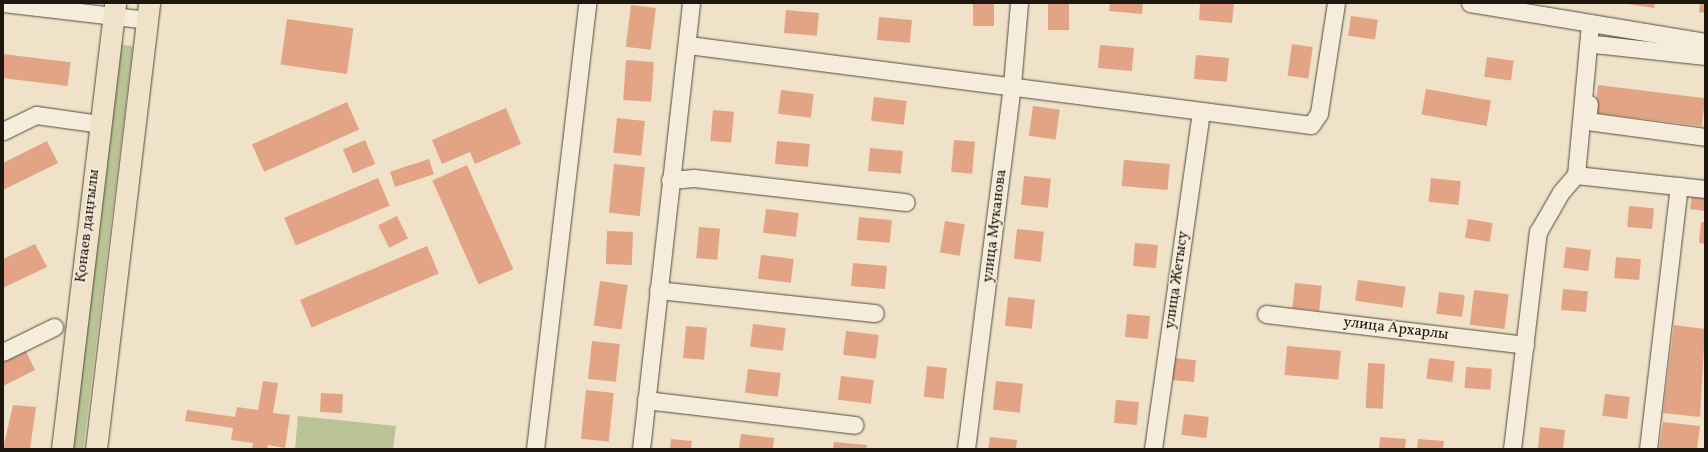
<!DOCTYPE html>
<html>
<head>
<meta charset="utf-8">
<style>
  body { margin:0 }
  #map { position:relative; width:1708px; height:452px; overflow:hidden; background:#efe2c8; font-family:Vollkorn,serif }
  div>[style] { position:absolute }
  .green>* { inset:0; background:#b9c396; transform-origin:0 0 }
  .building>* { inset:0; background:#e3a485; transform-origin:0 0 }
  .roads { filter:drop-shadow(0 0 1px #524a3c) drop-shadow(0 0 1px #524a3c) }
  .minor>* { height:17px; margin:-8.5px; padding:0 8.5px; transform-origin:8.5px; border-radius:8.5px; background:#f5ecdb }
  .major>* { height:21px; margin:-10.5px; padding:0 10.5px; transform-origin:10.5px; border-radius:10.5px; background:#efe2c8 }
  span { translate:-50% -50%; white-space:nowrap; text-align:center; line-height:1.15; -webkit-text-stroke:3px #f5ecdb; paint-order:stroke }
  .street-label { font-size:15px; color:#1e170e }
  .frame { position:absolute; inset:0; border:4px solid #1e170e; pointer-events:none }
</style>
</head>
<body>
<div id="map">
  <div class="green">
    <i style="left:116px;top:44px;width:17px;height:408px;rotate:7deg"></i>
    <i style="clip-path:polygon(298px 416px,396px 426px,393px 449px,295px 449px)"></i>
  </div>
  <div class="building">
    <i style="left:973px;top:3px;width:21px;height:23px"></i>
    <i style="left:1048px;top:3px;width:21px;height:27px"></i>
    <i style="clip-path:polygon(1110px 3px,1143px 3px,1142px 14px,1109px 11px)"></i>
    <i style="clip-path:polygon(1200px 3px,1234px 3px,1232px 23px,1199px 20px)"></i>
    <i style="clip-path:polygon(1621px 3px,1655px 3px,1654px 8px)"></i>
    <i style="clip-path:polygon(1700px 3px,1705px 3px,1705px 13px,1699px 12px)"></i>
    <i style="left:631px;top:5px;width:25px;height:42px;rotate:7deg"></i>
    <i style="left:786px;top:10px;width:33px;height:23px;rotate:5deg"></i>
    <i style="left:1351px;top:16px;width:27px;height:20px;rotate:8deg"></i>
    <i style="left:879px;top:17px;width:33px;height:23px;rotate:5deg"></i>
    <i style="left:287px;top:19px;width:67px;height:46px;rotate:8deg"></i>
    <i style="left:1292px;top:44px;width:21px;height:32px;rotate:8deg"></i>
    <i style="left:1100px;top:45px;width:34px;height:23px;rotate:5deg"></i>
    <i style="left:3px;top:54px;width:68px;height:24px;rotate:7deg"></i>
    <i style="left:1196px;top:55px;width:33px;height:24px;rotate:5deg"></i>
    <i style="left:1487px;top:57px;width:27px;height:20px;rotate:8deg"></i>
    <i style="left:626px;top:60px;width:28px;height:40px;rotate:4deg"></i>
    <i style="left:1598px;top:85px;width:108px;height:28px;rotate:7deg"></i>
    <i style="left:1426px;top:89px;width:66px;height:26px;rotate:10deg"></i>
    <i style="left:781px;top:90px;width:33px;height:24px;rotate:7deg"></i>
    <i style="left:874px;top:97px;width:33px;height:24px;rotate:7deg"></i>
    <i style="left:347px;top:102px;width:30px;height:104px;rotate:66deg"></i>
    <i style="left:1033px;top:106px;width:27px;height:30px;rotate:8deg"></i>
    <i style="clip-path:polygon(506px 108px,521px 144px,475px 164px,470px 152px,442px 164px,432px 140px)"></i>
    <i style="left:713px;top:110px;width:21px;height:31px;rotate:5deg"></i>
    <i style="left:617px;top:118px;width:28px;height:35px;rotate:6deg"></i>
    <i style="left:365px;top:140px;width:26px;height:24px;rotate:67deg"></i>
    <i style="left:954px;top:140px;width:21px;height:32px;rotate:5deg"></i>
    <i style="clip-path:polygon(47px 141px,58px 163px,3px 190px,3px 163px)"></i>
    <i style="left:777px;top:141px;width:33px;height:23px;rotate:5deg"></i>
    <i style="left:870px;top:148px;width:33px;height:23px;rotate:5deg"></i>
    <i style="left:429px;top:159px;width:16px;height:41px;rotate:72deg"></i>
    <i style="left:1124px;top:160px;width:46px;height:26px;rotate:5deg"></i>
    <i style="left:614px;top:164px;width:31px;height:49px;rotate:6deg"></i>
    <i style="left:467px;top:165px;width:114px;height:38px;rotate:66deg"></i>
    <i style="left:1024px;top:176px;width:27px;height:29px;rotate:6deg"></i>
    <i style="left:378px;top:178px;width:30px;height:102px;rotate:67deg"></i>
    <i style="left:1431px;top:178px;width:30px;height:24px;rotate:6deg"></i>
    <i style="clip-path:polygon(1692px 194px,1705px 196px,1705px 211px,1690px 209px)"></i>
    <i style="left:1629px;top:206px;width:25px;height:21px;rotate:5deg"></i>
    <i style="left:766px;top:209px;width:33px;height:24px;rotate:7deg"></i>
    <i style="left:397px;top:216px;width:25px;height:21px;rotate:64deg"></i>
    <i style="left:859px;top:217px;width:33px;height:23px;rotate:5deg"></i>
    <i style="left:1468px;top:219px;width:25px;height:19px;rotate:9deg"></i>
    <i style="left:945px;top:221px;width:20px;height:32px;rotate:9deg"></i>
    <i style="clip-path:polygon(1701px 222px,1705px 222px,1705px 244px,1699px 243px)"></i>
    <i style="left:699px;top:227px;width:21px;height:31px;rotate:5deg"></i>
    <i style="left:1017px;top:229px;width:27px;height:30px;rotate:6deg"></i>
    <i style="left:607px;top:231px;width:26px;height:33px;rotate:2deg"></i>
    <i style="left:1135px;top:243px;width:23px;height:23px;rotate:5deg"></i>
    <i style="clip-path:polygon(35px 244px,47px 267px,3px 288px,3px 259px)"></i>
    <i style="left:427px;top:246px;width:30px;height:138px;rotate:67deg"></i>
    <i style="left:1566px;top:247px;width:25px;height:21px;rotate:7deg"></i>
    <i style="left:761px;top:255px;width:33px;height:24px;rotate:7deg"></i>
    <i style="left:1616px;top:257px;width:25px;height:21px;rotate:5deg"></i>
    <i style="left:853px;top:263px;width:34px;height:23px;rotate:5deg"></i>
    <i style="left:1358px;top:280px;width:48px;height:21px;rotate:8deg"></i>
    <i style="left:600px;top:281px;width:28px;height:45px;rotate:8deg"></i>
    <i style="left:1295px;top:283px;width:27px;height:25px;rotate:6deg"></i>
    <i style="left:1563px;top:289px;width:25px;height:21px;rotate:5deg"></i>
    <i style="left:1474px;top:290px;width:35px;height:35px;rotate:7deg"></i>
    <i style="left:1439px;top:292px;width:26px;height:22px;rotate:7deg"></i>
    <i style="left:1008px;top:297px;width:27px;height:29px;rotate:6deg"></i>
    <i style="left:1127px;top:314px;width:23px;height:23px;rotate:5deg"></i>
    <i style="left:753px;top:324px;width:33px;height:23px;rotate:7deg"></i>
    <i style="clip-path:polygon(1674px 325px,1705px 329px,1700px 417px,1663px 413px)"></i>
    <i style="left:686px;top:326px;width:21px;height:32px;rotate:5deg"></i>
    <i style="left:846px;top:331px;width:33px;height:24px;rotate:7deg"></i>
    <i style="left:592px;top:341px;width:28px;height:38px;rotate:6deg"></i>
    <i style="left:1287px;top:346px;width:54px;height:29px;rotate:5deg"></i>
    <i style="clip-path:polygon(24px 347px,35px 370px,3px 386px,3px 358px)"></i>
    <i style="left:1173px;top:358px;width:23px;height:22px;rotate:5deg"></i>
    <i style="left:1429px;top:358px;width:26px;height:21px;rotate:7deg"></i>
    <i style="left:1368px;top:363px;width:17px;height:45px;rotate:3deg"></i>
    <i style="left:927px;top:366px;width:20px;height:31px;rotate:6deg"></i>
    <i style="left:1466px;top:367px;width:26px;height:21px;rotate:4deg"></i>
    <i style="left:748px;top:369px;width:33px;height:24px;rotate:7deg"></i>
    <i style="left:841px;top:376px;width:33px;height:24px;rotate:7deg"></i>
    <i style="clip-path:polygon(263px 381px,278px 383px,273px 413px,290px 415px,285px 448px,268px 445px,267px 449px,252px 449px,253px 443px,231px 440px,233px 428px,185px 421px,187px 410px,235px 417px,237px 407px,258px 410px)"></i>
    <i style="left:996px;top:381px;width:27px;height:29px;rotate:6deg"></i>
    <i style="left:586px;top:390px;width:28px;height:49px;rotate:6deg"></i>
    <i style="left:321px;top:393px;width:22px;height:19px;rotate:3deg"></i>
    <i style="left:1605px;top:394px;width:25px;height:22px;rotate:7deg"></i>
    <i style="left:1116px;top:400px;width:23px;height:23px;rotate:5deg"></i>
    <i style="clip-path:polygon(13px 405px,36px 407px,30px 449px,3px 449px)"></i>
    <i style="left:1184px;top:414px;width:25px;height:21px;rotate:7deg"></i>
    <i style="clip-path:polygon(1663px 422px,1700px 426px,1697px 449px,1659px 449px)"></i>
    <i style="clip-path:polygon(1540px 427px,1565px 430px,1563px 449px,1538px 449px)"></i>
    <i style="clip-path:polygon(741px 434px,774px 438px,773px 449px,739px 449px)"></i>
    <i style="clip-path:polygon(990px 437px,1017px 440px,1016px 449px,988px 449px)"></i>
    <i style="clip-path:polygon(1380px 437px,1406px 439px,1405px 449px,1379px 449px)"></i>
    <i style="clip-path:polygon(671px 439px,692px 441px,691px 449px,670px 449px)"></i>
    <i style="clip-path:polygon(1418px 439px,1444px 441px,1443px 449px,1417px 449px)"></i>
    <i style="clip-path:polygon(834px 442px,867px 445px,866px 449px,833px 449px)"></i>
  </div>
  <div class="roads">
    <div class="minor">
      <i style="left:3px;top:3px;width:145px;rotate:6.7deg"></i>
      <i style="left:1470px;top:3px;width:238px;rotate:9.4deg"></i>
      <i style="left:1594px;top:44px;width:112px;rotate:6.2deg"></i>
      <i style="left:688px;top:45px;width:628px;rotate:7.32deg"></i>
      <i style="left:1311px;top:125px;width:14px;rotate:-56deg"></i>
      <i style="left:1319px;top:113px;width:111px;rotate:-81.2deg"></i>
      <i style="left:1589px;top:104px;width:17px;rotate:97deg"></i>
      <i style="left:1587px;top:121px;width:119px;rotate:7.7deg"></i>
      <i style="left:3px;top:131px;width:37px;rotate:-26deg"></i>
      <i style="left:36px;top:115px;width:66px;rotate:7.9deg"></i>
      <i style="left:1576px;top:175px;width:130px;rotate:6.2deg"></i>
      <i style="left:670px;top:180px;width:24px;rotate:-5deg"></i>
      <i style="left:694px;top:178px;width:213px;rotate:6.5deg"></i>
      <i style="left:658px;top:290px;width:218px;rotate:6.1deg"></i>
      <i style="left:1266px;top:314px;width:261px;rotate:6.8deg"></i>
      <i style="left:3px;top:352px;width:57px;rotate:-26.1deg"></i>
      <i style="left:646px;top:400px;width:210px;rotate:6.8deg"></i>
      <i style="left:535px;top:449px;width:449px;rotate:-83.3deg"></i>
      <i style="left:641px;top:449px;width:449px;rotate:-83.6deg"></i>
      <i style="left:966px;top:449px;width:367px;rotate:-82.8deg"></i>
      <i style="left:1012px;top:85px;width:82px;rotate:-85.1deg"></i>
      <i style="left:1153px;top:449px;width:341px;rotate:-81.9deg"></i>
      <i style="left:1512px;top:449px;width:219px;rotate:-83.2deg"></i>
      <i style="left:1538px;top:232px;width:46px;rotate:-60.1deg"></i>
      <i style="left:1561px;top:192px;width:23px;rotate:-49deg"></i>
      <i style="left:1576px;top:175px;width:151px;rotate:-84.7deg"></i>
      <i style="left:1648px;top:449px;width:265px;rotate:-83.3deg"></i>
    </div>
    <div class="major">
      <i style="left:62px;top:449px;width:449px;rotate:-83.2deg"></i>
      <i style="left:96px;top:449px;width:449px;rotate:-83.2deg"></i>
    </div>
  </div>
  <div class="street-label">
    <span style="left:88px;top:226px;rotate:-83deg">Қонаев даңғылы</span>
    <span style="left:995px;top:226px;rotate:-83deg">улица Муканова</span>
    <span style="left:1177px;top:280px;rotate:-82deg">улица Жетысу</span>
    <span style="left:1396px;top:329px;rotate:7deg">улица Архарлы</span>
  </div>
  <div class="frame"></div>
</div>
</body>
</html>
